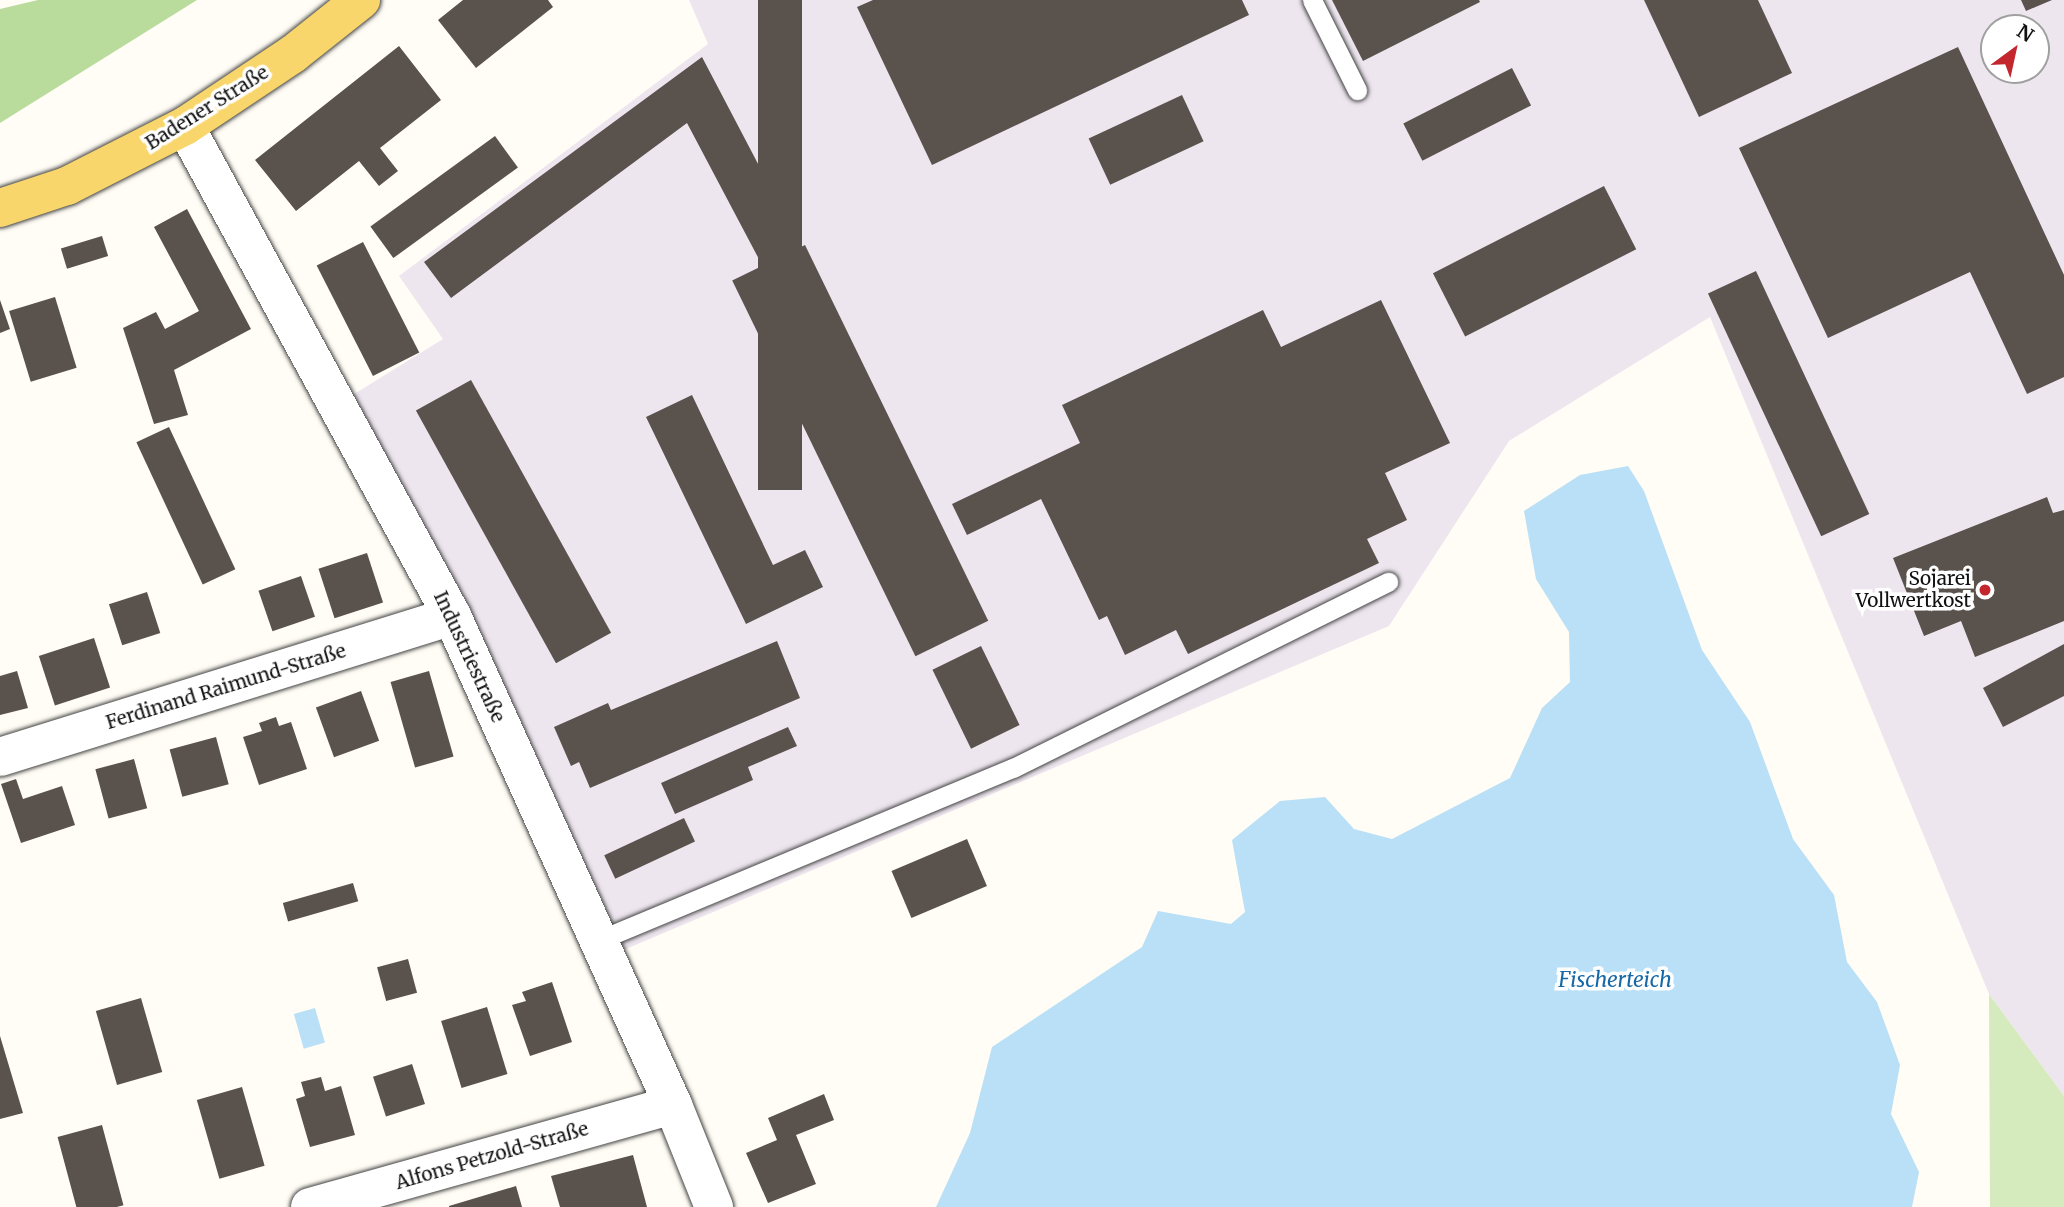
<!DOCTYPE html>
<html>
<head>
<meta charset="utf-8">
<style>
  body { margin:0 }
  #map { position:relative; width:2064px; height:1207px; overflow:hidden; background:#fffdf5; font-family:Merriweather,serif }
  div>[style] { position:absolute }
  .industrial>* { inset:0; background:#eee6ef }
  .green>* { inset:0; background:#d5ebbd }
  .forest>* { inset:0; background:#b9dc9c }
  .water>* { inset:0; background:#b9e0f7; transform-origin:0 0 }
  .building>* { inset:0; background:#5a524d; transform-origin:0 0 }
  .roads { filter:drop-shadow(0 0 2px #444) drop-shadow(0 0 2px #444) }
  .service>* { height:19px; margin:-9.5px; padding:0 9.5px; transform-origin:9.5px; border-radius:9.5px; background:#fff }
  .minor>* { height:38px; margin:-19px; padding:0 19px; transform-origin:19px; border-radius:19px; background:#fff }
  .primary>* { height:38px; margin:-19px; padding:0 19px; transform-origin:19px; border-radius:19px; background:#f9d66b }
  .dots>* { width:19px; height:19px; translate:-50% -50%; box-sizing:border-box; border:4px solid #fff; border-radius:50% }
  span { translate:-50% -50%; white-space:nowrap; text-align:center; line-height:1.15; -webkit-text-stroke:7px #fff; paint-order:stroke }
  .street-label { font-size:19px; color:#111 }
  .poi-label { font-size:19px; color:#111 }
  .right { translate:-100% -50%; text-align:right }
  .water-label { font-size:21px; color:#1768a6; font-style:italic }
  .north { position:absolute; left:1980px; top:14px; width:70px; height:70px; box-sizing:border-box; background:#fff; border:2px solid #a0a0a0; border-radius:50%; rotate:33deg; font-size:19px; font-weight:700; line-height:28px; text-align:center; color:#111 }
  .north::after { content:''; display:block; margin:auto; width:24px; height:32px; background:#c4262e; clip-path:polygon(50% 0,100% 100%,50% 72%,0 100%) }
</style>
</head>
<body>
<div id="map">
  <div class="industrial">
    <i style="clip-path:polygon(evenodd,689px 0,2064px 0,2064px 1096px,1989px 994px,1710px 317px,1509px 441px,1389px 626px,607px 957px,338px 404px,443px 339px,399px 276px,708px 44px,689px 0,1994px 28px,2036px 28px,2036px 70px,1994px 70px,1994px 28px)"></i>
  </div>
  <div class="green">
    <i style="clip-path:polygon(1989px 994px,2064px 1096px,2064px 1207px,1990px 1207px)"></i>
  </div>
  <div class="forest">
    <i style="clip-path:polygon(38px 0,197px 0,0 123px,0 9px)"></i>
  </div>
  <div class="water">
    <i style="clip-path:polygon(1628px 466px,1644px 491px,1702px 650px,1750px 722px,1793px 839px,1834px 895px,1847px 962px,1877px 1002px,1900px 1065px,1891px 1114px,1919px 1172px,1912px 1207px,936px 1207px,970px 1133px,992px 1047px,1142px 947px,1158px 911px,1231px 924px,1245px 912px,1232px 840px,1280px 801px,1325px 797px,1354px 829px,1392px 839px,1510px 778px,1542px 708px,1570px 682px,1569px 632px,1536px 579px,1524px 511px,1580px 475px)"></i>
    <i style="left:315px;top:1008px;width:36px;height:22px;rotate:74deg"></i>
  </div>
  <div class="building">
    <i style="clip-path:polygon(463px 0,548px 0,553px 7px,476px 68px,438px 20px)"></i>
    <i style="left:758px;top:0;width:44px;height:490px"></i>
    <i style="clip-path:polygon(873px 0,1242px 0,1249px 15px,932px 165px,857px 7px)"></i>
    <i style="clip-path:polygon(1332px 0,1479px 0,1480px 2px,1363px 61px)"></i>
    <i style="clip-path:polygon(1644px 0,1758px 0,1792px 73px,1699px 117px)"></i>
    <i style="clip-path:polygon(2021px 0,2052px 0,2026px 11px)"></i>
    <i style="clip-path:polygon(399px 46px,441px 100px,380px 148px,398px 171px,379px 186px,359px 161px,296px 211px,255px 160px)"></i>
    <i style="clip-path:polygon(1958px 47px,2064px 275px,2064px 377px,2027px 394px,1970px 272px,1828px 338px,1739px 148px)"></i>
    <i style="clip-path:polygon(702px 57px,797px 238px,761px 263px,687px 123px,451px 298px,424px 262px)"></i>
    <i style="left:1512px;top:68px;width:42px;height:122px;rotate:63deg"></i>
    <i style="left:1182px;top:95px;width:51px;height:103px;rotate:65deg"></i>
    <i style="left:495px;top:136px;width:39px;height:154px;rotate:54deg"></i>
    <i style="left:1604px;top:186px;width:71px;height:192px;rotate:63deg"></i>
    <i style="clip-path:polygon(187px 209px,251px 329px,174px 370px,188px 415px,154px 424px,123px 328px,156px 312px,165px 329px,199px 311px,154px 227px)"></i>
    <i style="left:102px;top:236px;width:21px;height:43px;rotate:73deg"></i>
    <i style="left:363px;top:242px;width:124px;height:52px;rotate:63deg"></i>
    <i style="left:805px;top:245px;width:418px;height:81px;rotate:64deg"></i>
    <i style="left:1756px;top:271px;width:268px;height:53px;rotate:65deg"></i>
    <i style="left:55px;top:297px;width:74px;height:48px;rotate:73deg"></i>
    <i style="clip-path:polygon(0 300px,10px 329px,0 333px)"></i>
    <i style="clip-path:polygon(1381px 300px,1450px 443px,1385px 473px,1407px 520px,1367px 539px,1379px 563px,1188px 654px,1176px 630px,1125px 655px,1107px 616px,1099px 620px,1041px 499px,967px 535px,952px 504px,1080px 443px,1062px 405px,1263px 310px,1281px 347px)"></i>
    <i style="left:471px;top:380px;width:289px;height:63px;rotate:61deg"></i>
    <i style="clip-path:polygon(692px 395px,773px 565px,805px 550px,823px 587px,746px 624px,646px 417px)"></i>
    <i style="left:169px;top:427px;width:157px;height:36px;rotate:65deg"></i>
    <i style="clip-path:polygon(2047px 497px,2053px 513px,2064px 510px,2064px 621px,1975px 657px,1961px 621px,1924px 636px,1893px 558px)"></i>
    <i style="left:367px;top:553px;width:52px;height:51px;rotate:72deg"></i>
    <i style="left:301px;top:576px;width:43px;height:45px;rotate:71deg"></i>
    <i style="left:147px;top:592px;width:43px;height:40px;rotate:72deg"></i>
    <i style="left:94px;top:638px;width:52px;height:58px;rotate:72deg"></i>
    <i style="clip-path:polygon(777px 641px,800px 698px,590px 788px,579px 762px,571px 766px,554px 727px,608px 703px,611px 710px)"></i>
    <i style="clip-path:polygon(2064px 644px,2064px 696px,2003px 727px,1983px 688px)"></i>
    <i style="left:981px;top:646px;width:88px;height:54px;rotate:64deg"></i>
    <i style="clip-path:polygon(17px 671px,28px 708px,0 715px,0 676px)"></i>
    <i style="left:429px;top:671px;width:89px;height:40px;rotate:74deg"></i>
    <i style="left:361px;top:691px;width:53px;height:48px;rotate:70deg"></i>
    <i style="clip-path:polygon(276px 717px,279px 726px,291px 722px,307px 769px,259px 785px,243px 737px,262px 731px,259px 723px)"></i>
    <i style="clip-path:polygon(788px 727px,797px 746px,748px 767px,753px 780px,675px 814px,661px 783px)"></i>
    <i style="left:216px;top:737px;width:49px;height:48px;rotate:75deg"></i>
    <i style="left:134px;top:759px;width:51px;height:40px;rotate:75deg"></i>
    <i style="clip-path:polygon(16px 779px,23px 799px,62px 786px,75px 825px,21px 843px,1px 784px)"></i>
    <i style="left:684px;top:818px;width:26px;height:88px;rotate:65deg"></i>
    <i style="left:967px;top:839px;width:51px;height:82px;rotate:67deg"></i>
    <i style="left:353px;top:883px;width:19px;height:73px;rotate:74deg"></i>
    <i style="left:408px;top:959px;width:35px;height:32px;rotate:75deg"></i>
    <i style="clip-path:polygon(552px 982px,572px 1042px,530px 1056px,512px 1005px,526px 1001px,522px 992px)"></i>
    <i style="left:141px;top:998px;width:77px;height:47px;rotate:74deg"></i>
    <i style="left:487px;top:1007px;width:70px;height:48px;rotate:73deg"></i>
    <i style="clip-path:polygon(0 1036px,23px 1113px,0 1119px)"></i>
    <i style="left:412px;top:1064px;width:42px;height:41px;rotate:72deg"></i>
    <i style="clip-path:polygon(321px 1077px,325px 1091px,341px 1086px,355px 1135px,310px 1147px,296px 1099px,305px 1096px,301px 1082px)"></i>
    <i style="left:242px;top:1087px;width:82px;height:47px;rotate:74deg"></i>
    <i style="clip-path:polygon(824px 1094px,834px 1120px,796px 1135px,816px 1184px,768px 1203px,746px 1153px,777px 1140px,768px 1118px)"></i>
    <i style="left:102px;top:1125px;width:83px;height:46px;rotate:75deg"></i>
    <i style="clip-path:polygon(633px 1155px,647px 1207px,560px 1207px,551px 1176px)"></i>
    <i style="clip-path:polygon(516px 1186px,522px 1207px,449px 1207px,449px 1206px)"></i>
  </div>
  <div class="roads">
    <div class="service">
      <i style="left:1312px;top:0;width:101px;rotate:63.4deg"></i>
      <i style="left:599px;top:940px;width:448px;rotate:-22.6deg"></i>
      <i style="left:1013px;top:768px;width:419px;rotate:-26.4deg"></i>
    </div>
    <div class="minor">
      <i style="left:185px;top:126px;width:558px;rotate:61.41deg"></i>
      <i style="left:452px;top:616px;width:537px;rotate:65.68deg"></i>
      <i style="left:673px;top:1105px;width:110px;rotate:68.1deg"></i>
      <i style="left:0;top:757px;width:473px;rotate:-17.3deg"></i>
      <i style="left:310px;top:1207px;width:377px;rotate:-15.7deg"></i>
    </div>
    <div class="primary">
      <i style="left:0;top:208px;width:71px;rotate:-18.2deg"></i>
      <i style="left:67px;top:186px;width:132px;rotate:-27deg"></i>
      <i style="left:185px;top:126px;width:130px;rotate:-33.7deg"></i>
      <i style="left:293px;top:54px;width:87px;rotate:-38.5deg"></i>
    </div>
  </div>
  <div class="dots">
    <i style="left:1985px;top:590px;background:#c4262e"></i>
  </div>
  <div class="street-label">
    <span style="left:207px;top:108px;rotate:-32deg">Badener Straße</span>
    <span style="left:469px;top:657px;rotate:65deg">Industriestraße</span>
    <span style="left:226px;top:687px;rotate:-17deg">Ferdinand Raimund-Straße</span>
    <span style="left:492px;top:1156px;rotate:-16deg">Alfons Petzold-Straße</span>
  </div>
  <div class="poi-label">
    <span class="right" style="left:1971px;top:590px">Sojarei<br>Vollwertkost</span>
  </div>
  <div class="water-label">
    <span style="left:1615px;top:980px">Fischerteich</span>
  </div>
  <div class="north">N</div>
</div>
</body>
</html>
